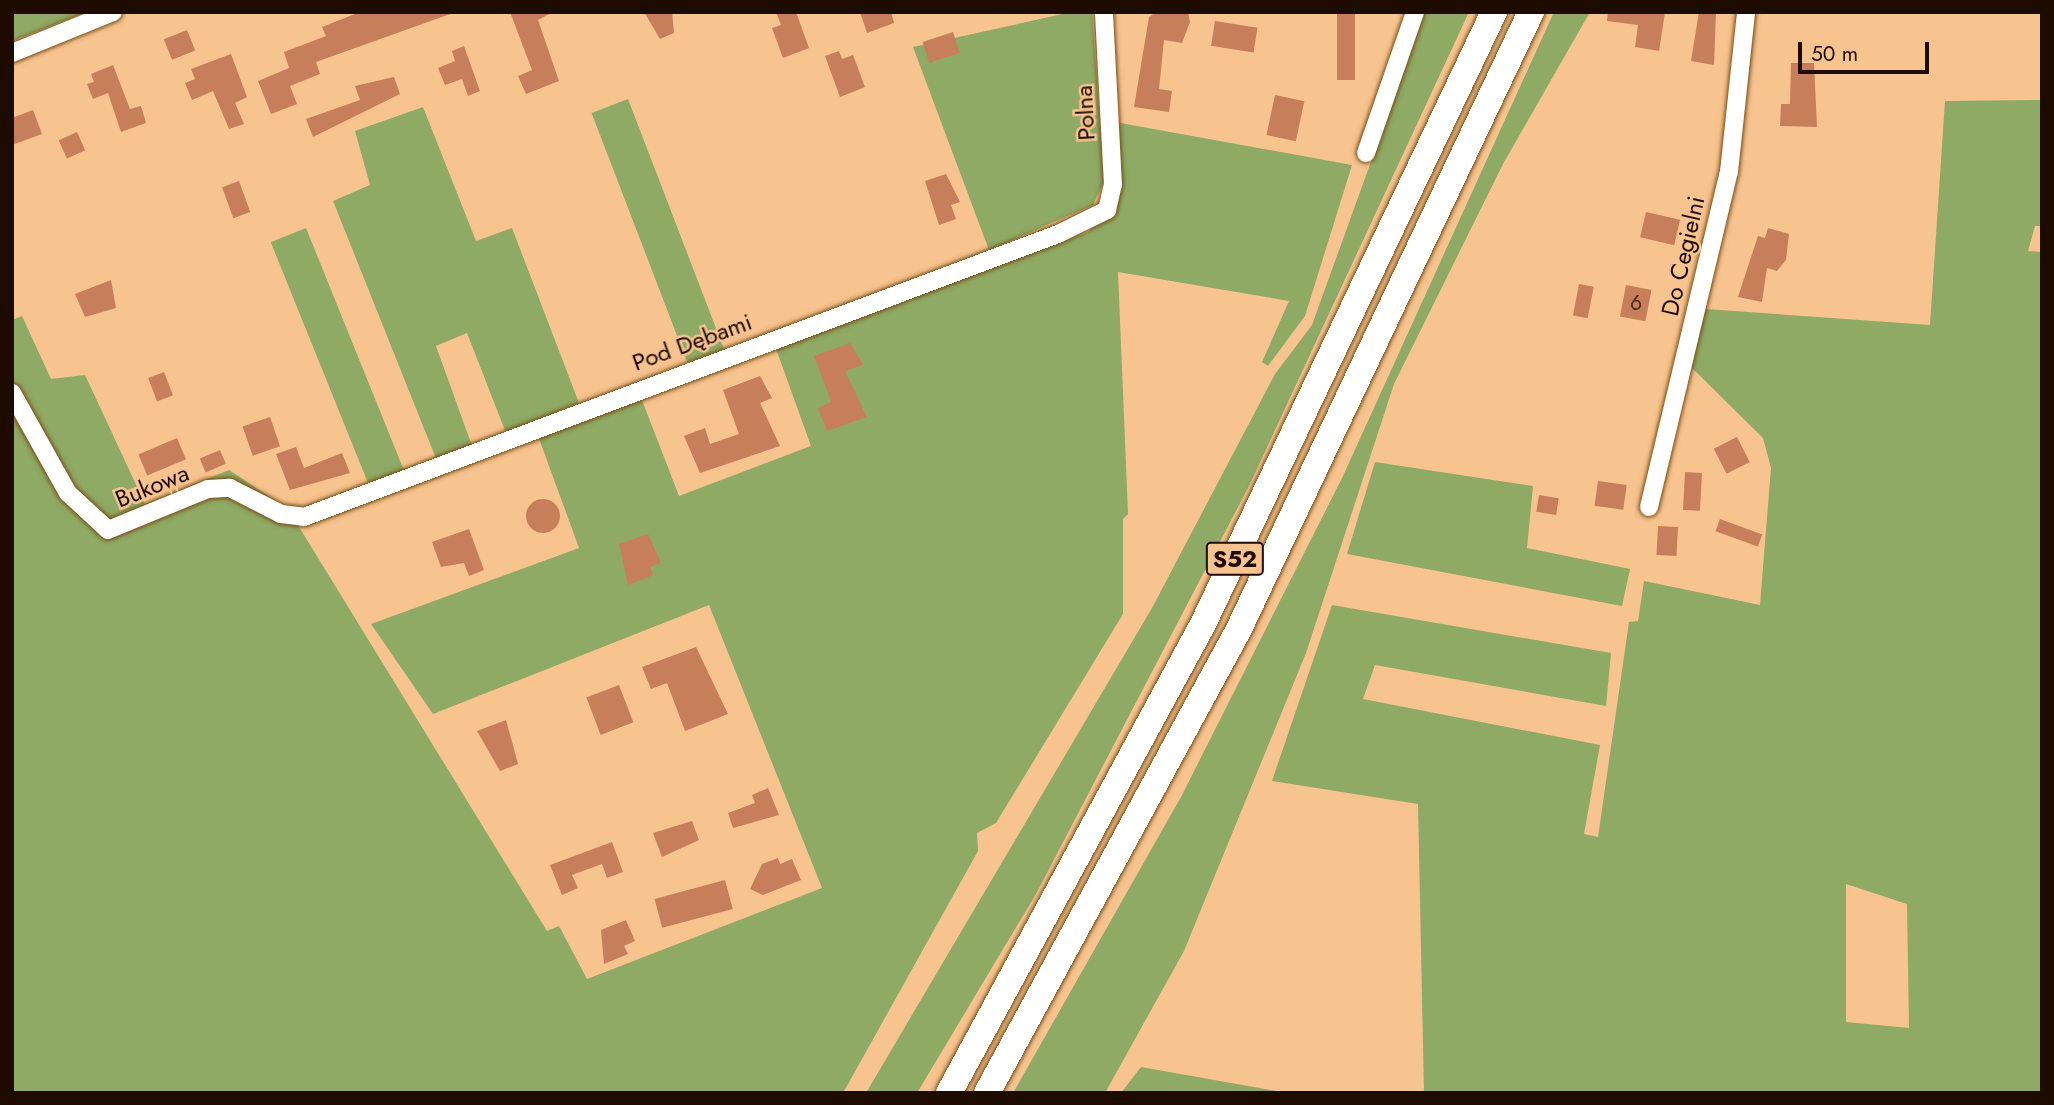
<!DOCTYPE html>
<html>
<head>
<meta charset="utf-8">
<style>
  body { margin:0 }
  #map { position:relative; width:2054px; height:1105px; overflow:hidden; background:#f7c38e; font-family:Jost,sans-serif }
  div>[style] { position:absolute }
  .green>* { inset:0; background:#8eaa65; transform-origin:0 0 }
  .building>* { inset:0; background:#c77f5b; transform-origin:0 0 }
  .round { border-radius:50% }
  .roads { filter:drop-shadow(0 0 2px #784c14) drop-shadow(0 0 2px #784c14) }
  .minor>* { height:18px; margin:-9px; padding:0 9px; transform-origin:9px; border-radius:9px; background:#fff }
  .highway>* { height:26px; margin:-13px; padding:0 13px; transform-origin:13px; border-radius:13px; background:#fff }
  span { translate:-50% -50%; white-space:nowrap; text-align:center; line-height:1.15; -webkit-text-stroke:5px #f7c38e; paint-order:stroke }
  .number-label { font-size:21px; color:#482817 }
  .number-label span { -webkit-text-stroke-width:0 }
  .shield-label span { padding:2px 5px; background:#f7c38e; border:2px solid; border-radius:5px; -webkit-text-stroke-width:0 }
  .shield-label { font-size:23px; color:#1d0b00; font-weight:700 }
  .street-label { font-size:24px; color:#1d0b00 }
  .frame { position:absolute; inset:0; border:14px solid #1d0b00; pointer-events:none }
  .scale { position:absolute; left:1798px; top:42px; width:131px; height:32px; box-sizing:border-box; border:4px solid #1d0b00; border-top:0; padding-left:9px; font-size:21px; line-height:24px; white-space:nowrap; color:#1d0b00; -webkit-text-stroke:5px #f7c38e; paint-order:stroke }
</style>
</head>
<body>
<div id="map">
  <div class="green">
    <i style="clip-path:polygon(12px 12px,86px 12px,12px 41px)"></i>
    <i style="clip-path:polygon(1072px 12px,1092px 12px,1104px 181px,1093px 205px,989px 250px,913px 47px)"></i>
    <i style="clip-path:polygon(1425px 12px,1469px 12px,1249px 486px,1036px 894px,917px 1093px,866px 1093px,1152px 608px,1275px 374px,1312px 325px)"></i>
    <i style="clip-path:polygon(1554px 12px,1590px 12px,1503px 164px,1394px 384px,1306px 653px,1184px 951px,1105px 1093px,1013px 1093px,1181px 797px,1343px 476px)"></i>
    <i style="left:628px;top:99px;width:268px;height:39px;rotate:69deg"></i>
    <i style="clip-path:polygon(evenodd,2042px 100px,2042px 226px,2035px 226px,2028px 251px,2042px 252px,2042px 1093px,1424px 1093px,1418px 804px,1272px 781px,1332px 605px,1611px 653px,1606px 706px,1375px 665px,1363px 699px,1600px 745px,1584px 834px,1598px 837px,1629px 622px,1638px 621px,1644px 581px,1760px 605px,1771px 468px,1763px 438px,1689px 365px,1706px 309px,1930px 325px,1945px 101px,2042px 100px,1846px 884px,1907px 904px,1909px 1028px,1846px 1022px,1846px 884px)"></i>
    <i style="clip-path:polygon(423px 107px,476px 241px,512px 228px,579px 403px,506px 433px,467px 333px,436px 346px,472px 446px,437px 461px,333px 201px,370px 185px,355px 131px)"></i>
    <i style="clip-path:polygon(1115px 122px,1352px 165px,1305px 316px,1268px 366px,1262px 362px,1289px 301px,1118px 272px,1128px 514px,1123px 519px,1123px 614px,996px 823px,977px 833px,978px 851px,843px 1093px,12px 1093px,12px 320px,22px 316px,51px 379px,85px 375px,145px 504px,229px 470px,288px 509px,547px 931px,559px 926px,587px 979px,822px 888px,709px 605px,433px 714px,371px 624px,579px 548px,537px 433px,640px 395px,679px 496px,811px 446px,775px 346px,1088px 232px,1107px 215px)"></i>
    <i style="left:306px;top:228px;width:264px;height:38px;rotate:68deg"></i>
    <i style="clip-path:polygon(1375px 462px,1533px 486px,1527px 548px,1630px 569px,1622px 606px,1347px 554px)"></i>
    <i style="clip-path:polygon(1141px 1067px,1288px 1093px,1121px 1093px)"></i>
  </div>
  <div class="building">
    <i style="clip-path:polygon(360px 12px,453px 13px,316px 62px,320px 74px,290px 86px,297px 104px,271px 114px,258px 81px,289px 68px,284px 52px,326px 36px,322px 27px)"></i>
    <i style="clip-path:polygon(510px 12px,553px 12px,538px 20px,559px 81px,526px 94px,518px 76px,532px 70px)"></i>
    <i style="clip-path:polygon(644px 12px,672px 12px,674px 33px,660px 39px)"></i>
    <i style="clip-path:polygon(776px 12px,796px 12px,809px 48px,783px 58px,772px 28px,781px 25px)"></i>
    <i style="clip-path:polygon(860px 12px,891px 12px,894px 23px,867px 33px)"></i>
    <i style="clip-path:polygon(1156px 12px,1188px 12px,1190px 22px,1182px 43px,1164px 40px,1159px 89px,1172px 91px,1169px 112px,1134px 107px,1149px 17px)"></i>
    <i style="left:1337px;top:12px;width:18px;height:68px"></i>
    <i style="clip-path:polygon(1608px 12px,1665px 12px,1659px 51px,1635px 47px,1638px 25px,1607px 21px)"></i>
    <i style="clip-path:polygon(1699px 12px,1716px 12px,1714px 65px,1691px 61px)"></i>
    <i style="left:1215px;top:21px;width:43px;height:25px;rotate:9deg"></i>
    <i style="left:187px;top:30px;width:22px;height:25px;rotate:68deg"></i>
    <i style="left:953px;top:32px;width:22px;height:32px;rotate:72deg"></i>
    <i style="clip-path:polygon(464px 46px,480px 91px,468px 96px,462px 79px,445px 85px,438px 68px,455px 61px,452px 51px)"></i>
    <i style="clip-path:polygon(839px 51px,842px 59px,853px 55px,865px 87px,840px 97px,825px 56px)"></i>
    <i style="clip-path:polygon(231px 54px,247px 97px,235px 103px,244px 124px,229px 129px,213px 91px,192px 100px,185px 83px,195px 79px,191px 69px)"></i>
    <i style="clip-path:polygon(1791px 63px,1814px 63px,1817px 127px,1780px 126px,1781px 104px,1790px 104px)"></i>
    <i style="clip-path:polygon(113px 65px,130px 109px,141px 106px,146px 123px,121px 132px,108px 93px,93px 99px,87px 84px,94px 82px,91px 74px)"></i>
    <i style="clip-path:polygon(394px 77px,400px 94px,313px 137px,306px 119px,360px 100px,355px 86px)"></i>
    <i style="left:1275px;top:95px;width:30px;height:41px;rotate:12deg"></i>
    <i style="clip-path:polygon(33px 110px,42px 134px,12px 145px,12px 118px)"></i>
    <i style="left:77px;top:132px;width:20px;height:20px;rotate:66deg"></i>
    <i style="clip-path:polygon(946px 174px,960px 202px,951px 205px,956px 219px,939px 225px,925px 181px)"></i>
    <i style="left:239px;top:181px;width:33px;height:18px;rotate:70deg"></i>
    <i style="left:1646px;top:212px;width:35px;height:26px;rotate:13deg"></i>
    <i style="clip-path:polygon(1768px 228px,1789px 234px,1786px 260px,1777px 271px,1767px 268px,1762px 302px,1738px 297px,1758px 236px,1765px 238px)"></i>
    <i style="clip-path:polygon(111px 280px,116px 308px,85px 317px,75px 294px)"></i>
    <i style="left:1579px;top:284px;width:15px;height:32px;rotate:11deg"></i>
    <i style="left:1626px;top:285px;width:26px;height:32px;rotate:11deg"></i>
    <i style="clip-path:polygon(850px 343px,863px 365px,845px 371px,867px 417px,827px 431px,818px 408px,831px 402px,814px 356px)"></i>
    <i style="left:164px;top:372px;width:25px;height:17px;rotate:69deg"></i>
    <i style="clip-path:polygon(760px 376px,772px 398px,760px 403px,780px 446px,700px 473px,684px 436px,705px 428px,710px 444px,739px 434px,723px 390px)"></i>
    <i style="left:270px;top:417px;width:31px;height:29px;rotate:71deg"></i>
    <i style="left:1737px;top:437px;width:28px;height:26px;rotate:63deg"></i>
    <i style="left:177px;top:438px;width:23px;height:42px;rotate:67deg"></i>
    <i style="clip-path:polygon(296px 447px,304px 468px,342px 453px,350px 473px,290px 490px,276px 454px)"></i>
    <i style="left:220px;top:450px;width:15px;height:22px;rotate:67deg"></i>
    <i style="left:1685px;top:472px;width:17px;height:38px;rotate:3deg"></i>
    <i style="left:1598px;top:481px;width:29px;height:25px;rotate:8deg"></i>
    <i style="left:1539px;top:495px;width:20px;height:17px;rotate:9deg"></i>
    <i class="round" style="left:526px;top:499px;width:34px;height:34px"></i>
    <i style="left:1720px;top:519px;width:45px;height:13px;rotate:20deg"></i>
    <i style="left:1658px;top:526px;width:20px;height:29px;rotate:3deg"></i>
    <i style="clip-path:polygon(469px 529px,484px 570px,469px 576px,464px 563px,441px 567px,432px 542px)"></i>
    <i style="clip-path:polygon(648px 534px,661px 563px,650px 567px,653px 575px,628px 585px,619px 544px)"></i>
    <i style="clip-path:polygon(696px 647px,728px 714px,685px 731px,667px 683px,651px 689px,642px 667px)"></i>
    <i style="left:619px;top:685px;width:40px;height:35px;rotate:69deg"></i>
    <i style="clip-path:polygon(506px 720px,518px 764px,500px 771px,477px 731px)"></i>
    <i style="clip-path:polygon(768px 788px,779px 815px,733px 828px,728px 813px,755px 803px,752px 795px)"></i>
    <i style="clip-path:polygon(692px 821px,699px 840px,662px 857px,653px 833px)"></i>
    <i style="clip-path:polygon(612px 842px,623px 872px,607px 878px,602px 864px,572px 875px,578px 888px,562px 895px,550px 865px)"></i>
    <i style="clip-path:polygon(778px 858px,780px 864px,792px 859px,801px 880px,763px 895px,750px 889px,762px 864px)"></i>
    <i style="left:725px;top:880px;width:30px;height:73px;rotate:75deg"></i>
    <i style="clip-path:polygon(626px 920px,635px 941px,624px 946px,628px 954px,604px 964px,601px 930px)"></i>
  </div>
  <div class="roads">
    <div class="minor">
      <i style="left:12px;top:53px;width:109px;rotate:-22.1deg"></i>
      <i style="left:1366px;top:153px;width:149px;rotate:-70.8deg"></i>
      <i style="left:12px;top:393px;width:115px;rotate:60.8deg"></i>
      <i style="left:68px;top:493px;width:54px;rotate:42.8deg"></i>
      <i style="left:108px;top:530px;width:108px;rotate:-22.3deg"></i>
      <i style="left:208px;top:489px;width:22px;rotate:-3deg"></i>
      <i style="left:230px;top:488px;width:57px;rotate:27deg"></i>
      <i style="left:281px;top:514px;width:23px;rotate:7deg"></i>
      <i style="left:304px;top:517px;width:805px;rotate:-20.57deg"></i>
      <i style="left:1058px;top:234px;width:55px;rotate:-26.1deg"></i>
      <i style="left:1107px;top:210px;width:26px;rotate:-77deg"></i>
      <i style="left:1113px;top:185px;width:173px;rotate:-93deg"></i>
      <i style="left:1649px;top:507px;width:344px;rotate:-76.6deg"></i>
      <i style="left:1729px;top:172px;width:161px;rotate:-83.9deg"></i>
    </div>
    <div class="highway">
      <i style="left:949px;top:1093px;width:533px;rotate:-61.56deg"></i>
      <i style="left:1203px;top:624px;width:678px;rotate:-64.57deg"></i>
      <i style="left:987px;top:1093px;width:526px;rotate:-61.49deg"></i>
      <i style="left:1238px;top:631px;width:685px;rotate:-64.67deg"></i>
    </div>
  </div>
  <div class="number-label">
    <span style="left:1636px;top:303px">6</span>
  </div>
  <div class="shield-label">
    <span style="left:1235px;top:559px">S52</span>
  </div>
  <div class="street-label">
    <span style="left:1085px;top:113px;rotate:-93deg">Polna</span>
    <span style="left:1683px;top:256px;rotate:-77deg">Do Cegielni</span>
    <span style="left:692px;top:342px;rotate:-20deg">Pod Dębami</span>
    <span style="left:152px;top:486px;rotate:-22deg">Bukowa</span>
  </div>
  <div class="frame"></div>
  <div class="scale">50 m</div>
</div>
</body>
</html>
